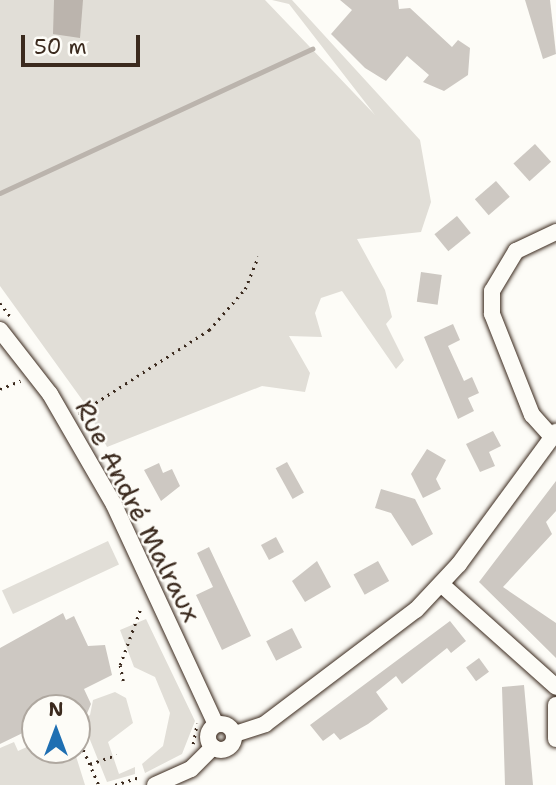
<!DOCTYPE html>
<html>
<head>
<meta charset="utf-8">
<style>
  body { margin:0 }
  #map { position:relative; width:556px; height:785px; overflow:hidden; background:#fdfcf7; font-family:"Shantell Sans",sans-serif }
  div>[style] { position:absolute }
  .green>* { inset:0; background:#e1ded7; transform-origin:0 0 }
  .water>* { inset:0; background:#bbb4ad }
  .stream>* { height:4.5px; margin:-2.25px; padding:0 2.25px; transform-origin:2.25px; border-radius:2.25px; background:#bbb4ad }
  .building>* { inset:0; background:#cdc8c2; transform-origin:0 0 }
  .path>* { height:2.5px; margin-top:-1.25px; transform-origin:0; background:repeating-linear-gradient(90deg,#3b2a1e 0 2px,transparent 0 7px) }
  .roads { filter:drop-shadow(0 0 2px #3b2a1e) drop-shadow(0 0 2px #3b2a1e) }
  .minor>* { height:16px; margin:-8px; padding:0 8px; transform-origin:8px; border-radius:8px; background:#fdfcf7 }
  .minor>.ring { margin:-8px; padding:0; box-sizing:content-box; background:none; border:16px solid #fdfcf7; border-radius:50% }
  span { translate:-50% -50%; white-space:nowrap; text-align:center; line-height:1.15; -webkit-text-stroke:5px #fdfcf7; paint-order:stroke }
  .street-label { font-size:26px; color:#3b2a1e }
  .north { position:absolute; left:21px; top:694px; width:70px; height:70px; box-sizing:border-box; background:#fdfcf7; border:2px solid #afa8a0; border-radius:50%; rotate:0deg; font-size:19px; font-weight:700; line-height:28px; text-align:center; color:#3b2a1e }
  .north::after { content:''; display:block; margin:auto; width:24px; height:32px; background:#1f6fb2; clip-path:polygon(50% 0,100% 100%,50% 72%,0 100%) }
  .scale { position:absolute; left:21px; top:35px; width:119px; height:32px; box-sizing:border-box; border:4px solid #3b2a1e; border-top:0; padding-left:9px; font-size:21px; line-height:24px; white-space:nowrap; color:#3b2a1e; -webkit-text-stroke:5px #fdfcf7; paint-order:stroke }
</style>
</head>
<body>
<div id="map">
  <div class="green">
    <i style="clip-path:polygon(0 0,265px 0,375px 115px,289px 4px,272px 0,292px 0,420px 140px,431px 202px,421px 232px,357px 239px,385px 290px,392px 317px,386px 324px,404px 360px,396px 369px,342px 291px,321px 298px,315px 313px,322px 337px,289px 336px,310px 373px,305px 392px,262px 386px,107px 447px,83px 401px,0 286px)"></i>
    <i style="left:108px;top:541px;width:26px;height:117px;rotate:65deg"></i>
    <i style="clip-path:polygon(146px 619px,195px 721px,182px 754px,145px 773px,142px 764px,163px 746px,170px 713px,155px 677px,134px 667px,120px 630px)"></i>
    <i style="clip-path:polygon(115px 692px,126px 698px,133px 723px,108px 742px,119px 774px,135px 767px,135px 774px,107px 782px,82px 720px,90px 715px,93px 700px)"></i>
    <i style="clip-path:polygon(14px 742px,18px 751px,29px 746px,64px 757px,75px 753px,85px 785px,0 785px,0 748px)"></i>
  </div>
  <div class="water">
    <i style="clip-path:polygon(54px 0,83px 0,80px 38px,53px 34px)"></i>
  </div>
  <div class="stream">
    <i style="left:0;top:193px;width:344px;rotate:-24.8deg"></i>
  </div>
  <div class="building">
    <i style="clip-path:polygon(340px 0,398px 0,399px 9px,410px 8px,452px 47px,458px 40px,470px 48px,468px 75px,444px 91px,423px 82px,429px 75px,407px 56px,386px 81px,365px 68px,331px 34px,352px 10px)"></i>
    <i style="clip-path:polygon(525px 0,550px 0,556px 54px,543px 59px)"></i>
    <i style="left:535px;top:144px;width:24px;height:29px;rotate:48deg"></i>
    <i style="left:496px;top:181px;width:21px;height:28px;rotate:49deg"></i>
    <i style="left:457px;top:216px;width:22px;height:29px;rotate:51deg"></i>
    <i style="left:421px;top:272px;width:21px;height:30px;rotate:8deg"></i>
    <i style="clip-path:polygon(453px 324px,460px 340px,448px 346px,464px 381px,472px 377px,479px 393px,468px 398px,474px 411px,458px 419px,424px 337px)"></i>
    <i style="clip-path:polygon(493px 431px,501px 446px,489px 452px,495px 466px,480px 472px,466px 444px)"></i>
    <i style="clip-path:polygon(427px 449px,446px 460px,436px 479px,441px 489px,423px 498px,411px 474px)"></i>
    <i style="left:287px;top:462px;width:35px;height:13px;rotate:61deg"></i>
    <i style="clip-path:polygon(159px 463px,163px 473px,172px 469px,180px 486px,161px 501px,144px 470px)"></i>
    <i style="clip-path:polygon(556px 481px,556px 511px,546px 522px,552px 534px,503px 587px,556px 623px,556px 658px,479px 582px)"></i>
    <i style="clip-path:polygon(381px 489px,415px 499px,433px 534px,412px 546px,391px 513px,375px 508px)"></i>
    <i style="left:276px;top:537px;width:17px;height:17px;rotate:62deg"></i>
    <i style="clip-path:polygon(209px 547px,251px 636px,222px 650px,196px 595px,213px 587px,197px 553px)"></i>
    <i style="clip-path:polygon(317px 561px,331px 587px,305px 602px,292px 581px)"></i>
    <i style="left:378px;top:561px;width:23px;height:28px;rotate:61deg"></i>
    <i style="clip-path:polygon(63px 613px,66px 620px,74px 616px,88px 646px,105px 645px,112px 675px,84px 689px,91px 704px,77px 737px,77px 708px,35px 708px,35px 727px,0 744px,0 648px)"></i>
    <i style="clip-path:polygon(450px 621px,466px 641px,451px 653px,447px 648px,402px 684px,396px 676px,376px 692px,388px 709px,368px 724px,340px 740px,334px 733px,323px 741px,310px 725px)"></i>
    <i style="left:292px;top:628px;width:22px;height:29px;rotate:63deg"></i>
    <i style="left:479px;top:658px;width:17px;height:16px;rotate:54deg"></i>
    <i style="clip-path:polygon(524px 685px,533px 785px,505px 785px,502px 687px)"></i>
  </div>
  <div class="path">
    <i style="left:0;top:303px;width:18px;rotate:52deg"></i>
    <i style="left:0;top:389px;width:22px;rotate:-22deg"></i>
    <i style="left:78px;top:414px;width:156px;rotate:-32.7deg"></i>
    <i style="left:209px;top:330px;width:55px;rotate:-48.7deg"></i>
    <i style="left:245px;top:289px;width:35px;rotate:-68deg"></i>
    <i style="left:123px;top:681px;width:16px;rotate:-101deg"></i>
    <i style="left:120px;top:665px;width:59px;rotate:-70deg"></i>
    <i style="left:78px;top:737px;width:52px;rotate:66.4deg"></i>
    <i style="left:193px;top:744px;width:21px;rotate:-79deg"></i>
    <i style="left:90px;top:764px;width:28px;rotate:-19deg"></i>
    <i style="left:115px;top:785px;width:26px;rotate:-18deg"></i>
  </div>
  <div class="roads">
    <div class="minor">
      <i style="left:0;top:330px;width:81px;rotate:52deg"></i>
      <i style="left:50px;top:394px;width:128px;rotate:60deg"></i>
      <i style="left:114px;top:505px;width:242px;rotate:65.1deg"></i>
      <i style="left:552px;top:437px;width:30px;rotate:-132deg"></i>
      <i style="left:532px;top:415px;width:109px;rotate:-111.6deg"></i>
      <i style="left:492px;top:314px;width:23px;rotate:-90deg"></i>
      <i style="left:492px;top:291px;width:47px;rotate:-59deg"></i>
      <i style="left:516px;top:251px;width:44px;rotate:-25.4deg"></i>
      <i style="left:441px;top:584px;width:154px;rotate:41.8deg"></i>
      <i style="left:556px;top:705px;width:34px;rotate:90deg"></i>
      <i class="ring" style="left:208px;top:724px;width:10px;height:10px"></i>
      <i style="left:235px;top:734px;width:32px;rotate:-18deg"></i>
      <i style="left:265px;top:724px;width:189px;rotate:-37.1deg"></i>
      <i style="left:416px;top:610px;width:63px;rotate:-46.9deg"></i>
      <i style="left:459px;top:564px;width:164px;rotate:-53.7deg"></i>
      <i style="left:155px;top:785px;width:39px;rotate:-24deg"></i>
      <i style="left:191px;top:769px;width:31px;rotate:-45deg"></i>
    </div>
  </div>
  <div class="street-label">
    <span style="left:138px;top:511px;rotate:63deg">Rue André Malraux</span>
  </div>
  <div class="north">N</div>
  <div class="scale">50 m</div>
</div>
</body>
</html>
